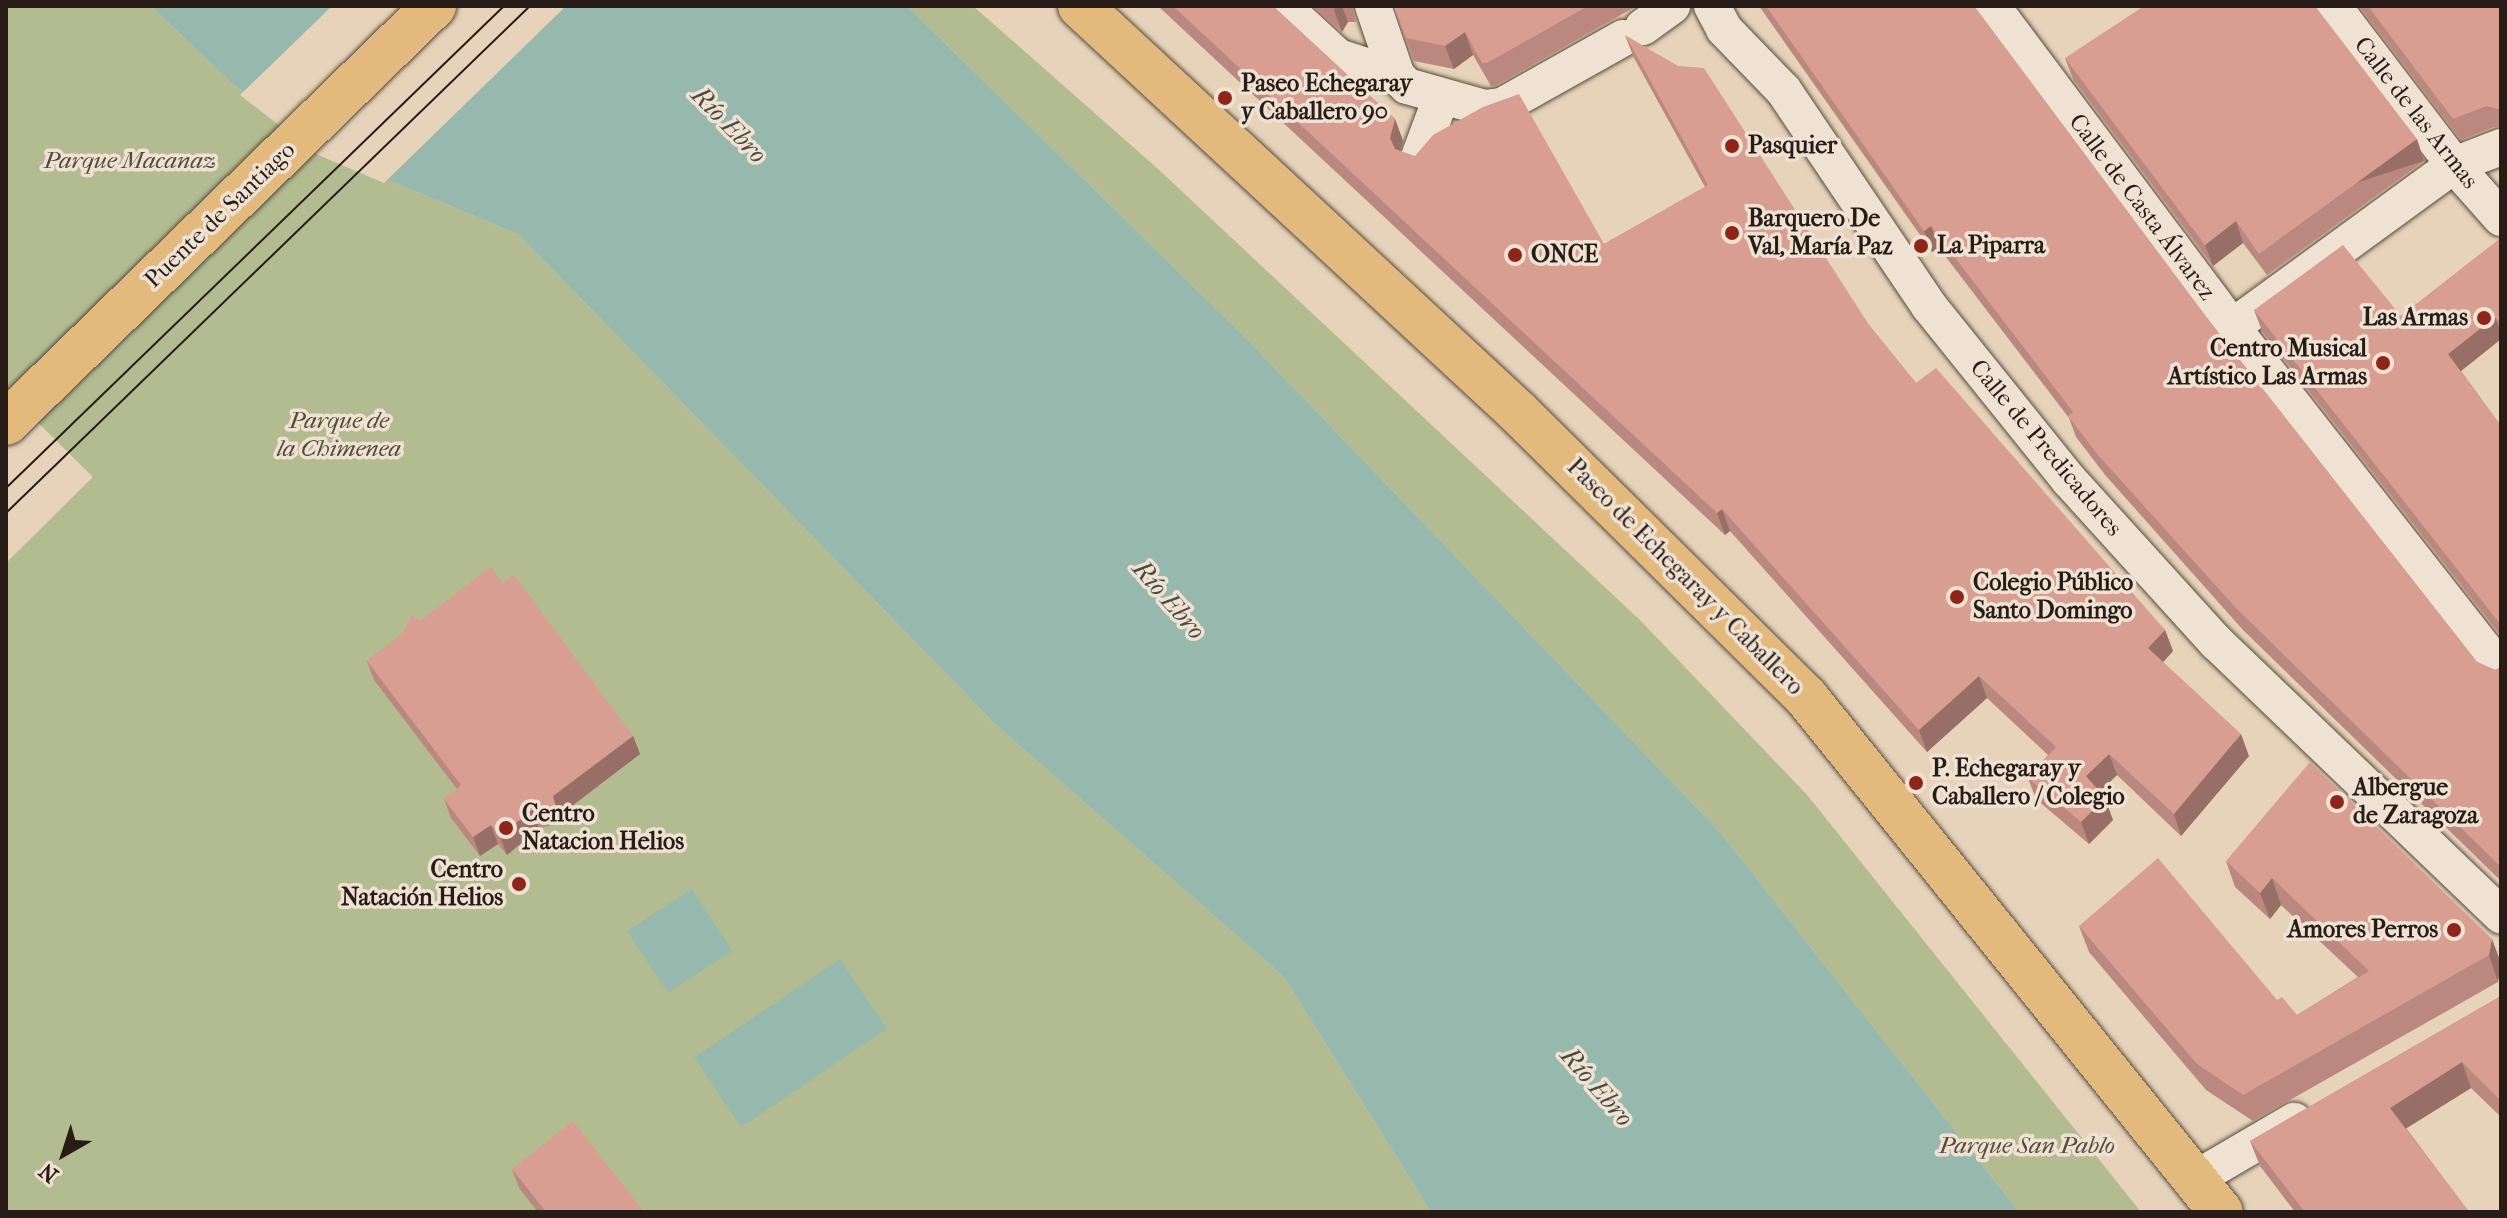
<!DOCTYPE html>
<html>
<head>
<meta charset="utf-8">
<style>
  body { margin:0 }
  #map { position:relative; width:2507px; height:1218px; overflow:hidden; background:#e6d3ba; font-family:"IM FELL French Canon",serif }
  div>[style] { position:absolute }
  .green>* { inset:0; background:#b3bc91 }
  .water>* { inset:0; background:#97b8ad; transform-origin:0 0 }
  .pier>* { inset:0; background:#e6d3ba }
  .roads { filter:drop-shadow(0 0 2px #584a3f) drop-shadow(0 0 2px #584a3f) }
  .minor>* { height:36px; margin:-18px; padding:0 18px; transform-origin:18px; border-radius:18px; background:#efe2d2 }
  .major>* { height:44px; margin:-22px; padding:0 22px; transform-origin:22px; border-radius:22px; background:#e3ba7d }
  .tram>* { height:2px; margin:-1px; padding:0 1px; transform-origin:1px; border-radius:1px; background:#281c16 }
  .wall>* { inset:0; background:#ba887e }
  .shaded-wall>* { inset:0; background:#976f66; transform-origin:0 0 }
  .building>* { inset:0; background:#d89e92 }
  .dots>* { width:22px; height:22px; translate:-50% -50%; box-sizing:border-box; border:4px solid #efe2d2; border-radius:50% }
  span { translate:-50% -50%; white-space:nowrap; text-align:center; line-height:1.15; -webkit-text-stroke:7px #efe2d2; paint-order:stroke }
  .poi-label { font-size:24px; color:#281c16; font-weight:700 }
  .left { translate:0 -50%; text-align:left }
  .right { translate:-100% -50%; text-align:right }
  .street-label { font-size:24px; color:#281c16 }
  .park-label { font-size:24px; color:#524c3b; font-style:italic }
  .water-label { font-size:26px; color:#494b43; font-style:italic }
  .frame { position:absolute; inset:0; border:8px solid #281c16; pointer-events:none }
  .north { position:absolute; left:24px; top:1114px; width:80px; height:80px; -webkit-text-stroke:6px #efe2d2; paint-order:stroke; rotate:219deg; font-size:22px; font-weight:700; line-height:32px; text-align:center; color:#281c16 }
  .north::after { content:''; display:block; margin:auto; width:28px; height:36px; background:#281c16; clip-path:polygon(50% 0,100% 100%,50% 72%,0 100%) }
</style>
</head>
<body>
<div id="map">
  <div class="green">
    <i style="clip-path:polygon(6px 6px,151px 6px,228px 80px,318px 151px,518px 234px,995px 724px,1284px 977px,1431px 1212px,6px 1212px,6px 563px,93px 477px,6px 391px)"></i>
    <i style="clip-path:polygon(907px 6px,973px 6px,1157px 168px,1641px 621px,1808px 796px,2141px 1212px,2019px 1212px,1720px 832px,1247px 339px)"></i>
  </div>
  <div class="water">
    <i style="clip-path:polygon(151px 6px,907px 6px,1247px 339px,1720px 832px,2019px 1212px,1431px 1212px,1284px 977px,995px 724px,518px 234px,318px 151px,228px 80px)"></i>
    <i style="left:692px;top:889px;width:74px;height:77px;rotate:57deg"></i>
    <i style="left:840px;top:959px;width:84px;height:176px;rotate:56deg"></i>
  </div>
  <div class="pier">
    <i style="clip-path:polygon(332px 6px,566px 6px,384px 183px,316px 154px,240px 95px)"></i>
  </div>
  <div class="roads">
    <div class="minor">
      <i style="left:1283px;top:6px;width:75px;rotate:42.8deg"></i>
      <i style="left:1338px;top:57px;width:62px;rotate:17.9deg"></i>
      <i style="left:1373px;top:6px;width:74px;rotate:71.1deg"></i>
      <i style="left:1397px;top:76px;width:14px;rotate:45deg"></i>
      <i style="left:1407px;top:86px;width:81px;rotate:15.8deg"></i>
      <i style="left:1485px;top:108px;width:17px;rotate:-7deg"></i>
      <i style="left:1502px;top:106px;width:139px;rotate:-29.3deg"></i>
      <i style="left:1712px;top:6px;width:26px;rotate:62deg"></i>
      <i style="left:1724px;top:29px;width:86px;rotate:45.9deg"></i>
      <i style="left:1784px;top:91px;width:259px;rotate:56deg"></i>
      <i style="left:1929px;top:306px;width:223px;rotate:51.2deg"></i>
      <i style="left:2069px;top:480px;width:219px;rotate:47.8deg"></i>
      <i style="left:2216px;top:642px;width:395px;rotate:43.8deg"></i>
      <i style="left:1992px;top:6px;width:401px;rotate:53.2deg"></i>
      <i style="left:2232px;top:327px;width:436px;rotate:51.9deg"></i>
      <i style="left:2333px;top:6px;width:200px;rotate:52.7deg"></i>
      <i style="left:2454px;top:165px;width:71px;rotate:48.4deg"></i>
      <i style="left:1643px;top:27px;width:36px;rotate:-36deg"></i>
      <i style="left:1419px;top:157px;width:63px;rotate:-69.6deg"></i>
      <i style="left:2232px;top:327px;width:275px;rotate:-36.1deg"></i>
      <i style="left:2454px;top:165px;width:50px;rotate:-21deg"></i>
      <i style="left:2195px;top:1179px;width:115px;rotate:-30.4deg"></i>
    </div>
    <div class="major">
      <i style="left:1080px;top:6px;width:597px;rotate:42.83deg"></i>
      <i style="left:1518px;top:412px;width:405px;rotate:44.7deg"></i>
      <i style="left:1806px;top:697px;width:661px;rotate:51.14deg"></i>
      <i style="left:6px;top:423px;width:598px;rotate:-44.25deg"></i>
    </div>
  </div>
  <div class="tram">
    <i style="left:6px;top:488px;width:693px;rotate:-44.06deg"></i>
    <i style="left:6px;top:513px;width:729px;rotate:-44.06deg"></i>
  </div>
  <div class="wall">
    <i style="clip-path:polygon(1158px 6px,1273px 6px,1395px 119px,1403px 141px,1400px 151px,1604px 244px,1705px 187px,1633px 56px,1625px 35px,1869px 325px,1916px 383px,2165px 630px,2173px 651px,2163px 662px,2249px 756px,2181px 836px,2117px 775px,2100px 792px,2113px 820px,2089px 844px,2036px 799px,2028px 778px,2048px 755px,1987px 698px,1927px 752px,1730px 531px,1725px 535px)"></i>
    <i style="clip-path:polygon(1311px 6px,1353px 6px,1356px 22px,1348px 22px,1342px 32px)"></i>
    <i style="clip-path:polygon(1393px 6px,1633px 6px,1633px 8px,1495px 86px,1491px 86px,1473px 55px,1454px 69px,1414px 61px)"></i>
    <i style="clip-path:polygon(1759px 6px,1974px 6px,2207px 318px,2477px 662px,2495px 670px,2501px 667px,2501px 881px,2243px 630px,2106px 476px,2076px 437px,2069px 418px,1939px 248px,1932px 252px)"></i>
    <i style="clip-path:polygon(2359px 6px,2501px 6px,2501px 129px,2494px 127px,2461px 140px)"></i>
    <i style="clip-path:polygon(2065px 58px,2424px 161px,2267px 275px,2243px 243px,2213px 266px,2073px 79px)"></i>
    <i style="clip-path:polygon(2501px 238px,2501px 339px,2461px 371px,2501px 426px,2501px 636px,2262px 331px,2254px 310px,2401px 316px)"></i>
    <i style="clip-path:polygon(503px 583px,633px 736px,640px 754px,560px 815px,562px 823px,539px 828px,507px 855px,498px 844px,480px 856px,451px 818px,444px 799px,457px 789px,374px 680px,367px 661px,420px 621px)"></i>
    <i style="clip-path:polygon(2226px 861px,2492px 939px,2498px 982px,2253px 1121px,2206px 1090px,2089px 952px,2079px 926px,2277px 1000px,2297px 1015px,2358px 977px,2281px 905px,2270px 919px,2235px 887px)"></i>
    <i style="clip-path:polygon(2501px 996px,2501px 1117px,2471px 1088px,2406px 1128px,2469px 1212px,2295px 1212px,2260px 1166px,2250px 1141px)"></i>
    <i style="clip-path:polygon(512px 1169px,644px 1212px,538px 1212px,519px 1188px)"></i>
  </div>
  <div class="shaded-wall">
    <i style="clip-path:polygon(1337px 6px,1342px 6px,1348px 22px,1342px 32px,1334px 10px)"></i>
    <i style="clip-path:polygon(1465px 32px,1473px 55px,1454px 69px,1445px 46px)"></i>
    <i style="clip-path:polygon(1395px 119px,1403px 141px,1398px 160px,1390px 138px)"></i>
    <i style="left:2417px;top:139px;width:23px;height:195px;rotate:72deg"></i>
    <i style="clip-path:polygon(2236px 221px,2243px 243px,2213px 266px,2205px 245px)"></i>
    <i style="clip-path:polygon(1931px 226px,1939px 248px,1932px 252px,1924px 231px)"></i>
    <i style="clip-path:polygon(2495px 317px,2501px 333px,2501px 339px,2456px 375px,2448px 354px)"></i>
    <i style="clip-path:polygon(1722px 509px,1730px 531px,1725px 535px,1717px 513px)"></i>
    <i style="clip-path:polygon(2165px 630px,2173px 651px,2156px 670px,2148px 648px)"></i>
    <i style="clip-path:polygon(1979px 676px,1987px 698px,1927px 752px,1919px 730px)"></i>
    <i style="clip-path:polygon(2241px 734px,2249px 756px,2181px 836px,2174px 814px)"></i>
    <i style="clip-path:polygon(633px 736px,640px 754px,560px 815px,562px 823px,553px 796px)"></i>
    <i style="clip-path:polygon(2109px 754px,2117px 775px,2094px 797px,2086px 776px)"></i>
    <i style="clip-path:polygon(2105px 798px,2113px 820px,2089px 844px,2081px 822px)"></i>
    <i style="clip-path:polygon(533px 809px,539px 828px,507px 855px,500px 836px)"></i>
    <i style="clip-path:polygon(491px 825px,498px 844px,480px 856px,473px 837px)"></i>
    <i style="clip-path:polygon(2272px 878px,2281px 905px,2270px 919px,2260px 893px)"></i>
    <i style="clip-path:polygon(2492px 939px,2501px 963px,2498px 982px,2489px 955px)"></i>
    <i style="clip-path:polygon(2462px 1062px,2471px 1088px,2399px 1133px,2390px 1108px)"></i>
  </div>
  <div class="building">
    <i style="clip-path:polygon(1173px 6px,1273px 6px,1395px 119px,1390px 138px,1395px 149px,1415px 156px,1433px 135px,1483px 107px,1519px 94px,1604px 244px,1708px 185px,1625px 35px,1678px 66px,1704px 68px,1869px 325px,1916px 383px,1936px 368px,2165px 630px,2148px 648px,2241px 734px,2174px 814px,2109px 754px,2086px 776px,2105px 798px,2081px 822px,2028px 778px,2056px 747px,1979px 676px,1919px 730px,1722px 509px,1717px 513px)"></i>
    <i style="clip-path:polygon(1394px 6px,1588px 6px,1487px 63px,1482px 63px,1465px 32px,1445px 46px,1406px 38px)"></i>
    <i style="clip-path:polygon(1766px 6px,1974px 6px,2207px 318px,2477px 662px,2495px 670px,2501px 667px,2501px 867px,2236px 608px,2098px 455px,2068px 416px,2073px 412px,1931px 226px,1924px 231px)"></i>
    <i style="clip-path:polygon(2144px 6px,2315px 6px,2417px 139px,2259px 254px,2236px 221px,2205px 245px,2065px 58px)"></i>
    <i style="clip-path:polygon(2368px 6px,2501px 6px,2501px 110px,2487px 106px,2453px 119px)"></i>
    <i style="clip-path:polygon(2501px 238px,2501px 324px,2495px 317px,2448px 354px,2501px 426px,2501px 625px,2254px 310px,2343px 245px,2401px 316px)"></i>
    <i style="clip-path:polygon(491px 567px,503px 583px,514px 575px,633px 736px,553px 796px,555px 805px,533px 809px,500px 836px,491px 825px,473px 837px,444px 799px,461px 785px,367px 661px,401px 635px,412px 616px,420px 621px)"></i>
    <i style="clip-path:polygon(2310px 762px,2492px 939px,2489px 955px,2243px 1095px,2197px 1064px,2079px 926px,2158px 858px,2277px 1000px,2282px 997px,2297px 1015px,2369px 971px,2272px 878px,2260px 893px,2226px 861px)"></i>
    <i style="clip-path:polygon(2501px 996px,2501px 1101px,2462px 1062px,2390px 1108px,2469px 1212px,2305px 1212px,2250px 1141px)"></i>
    <i style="clip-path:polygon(573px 1121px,644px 1212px,546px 1212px,512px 1169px)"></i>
  </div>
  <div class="dots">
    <i style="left:1225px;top:98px;background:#8f2418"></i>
    <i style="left:1732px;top:146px;background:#8f2418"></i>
    <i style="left:1732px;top:233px;background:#8f2418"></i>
    <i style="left:1921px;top:246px;background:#8f2418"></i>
    <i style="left:1515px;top:255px;background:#8f2418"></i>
    <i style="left:2484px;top:318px;background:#8f2418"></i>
    <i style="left:2383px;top:363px;background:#8f2418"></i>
    <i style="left:1957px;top:597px;background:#8f2418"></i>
    <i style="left:1916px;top:783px;background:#8f2418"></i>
    <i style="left:2337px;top:802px;background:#8f2418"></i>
    <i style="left:506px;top:828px;background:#8f2418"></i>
    <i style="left:519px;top:884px;background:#8f2418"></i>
    <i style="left:2454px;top:930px;background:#8f2418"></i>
  </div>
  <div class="poi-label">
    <span class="left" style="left:1241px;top:98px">Paseo Echegaray<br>y Caballero 90</span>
    <span class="left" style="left:1748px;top:146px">Pasquier</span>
    <span class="left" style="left:1748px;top:233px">Barquero De<br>Val, María Paz</span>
    <span class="left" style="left:1937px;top:246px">La Piparra</span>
    <span class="left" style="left:1531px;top:255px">ONCE</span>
    <span class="right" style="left:2468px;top:318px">Las Armas</span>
    <span class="right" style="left:2367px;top:363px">Centro Musical<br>Artístico Las Armas</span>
    <span class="left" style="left:1973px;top:597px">Colegio Público<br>Santo Domingo</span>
    <span class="left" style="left:1932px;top:783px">P. Echegaray y<br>Caballero / Colegio</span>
    <span class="left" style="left:2353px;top:802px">Albergue<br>de Zaragoza</span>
    <span class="left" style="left:522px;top:828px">Centro<br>Natacion Helios</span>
    <span class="right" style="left:503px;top:884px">Centro<br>Natación Helios</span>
    <span class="right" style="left:2438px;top:930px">Amores Perros</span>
  </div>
  <div class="street-label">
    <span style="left:2416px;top:113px;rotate:52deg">Calle de las Armas</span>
    <span style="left:2142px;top:207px;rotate:53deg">Calle de Casta Álvarez</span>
    <span style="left:220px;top:215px;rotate:-44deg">Puente de Santiago</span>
    <span style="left:2046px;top:448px;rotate:50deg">Calle de Predicadores</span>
    <span style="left:1685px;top:577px;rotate:45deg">Paseo de Echegaray y Caballero</span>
  </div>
  <div class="park-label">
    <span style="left:130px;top:161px">Parque Macanaz</span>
    <span style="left:339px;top:435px">Parque de<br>la Chimenea</span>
    <span style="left:2027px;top:1146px">Parque San Pablo</span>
  </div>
  <div class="water-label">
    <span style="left:729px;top:125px;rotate:46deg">Río Ebro</span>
    <span style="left:1169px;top:600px;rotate:49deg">Río Ebro</span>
    <span style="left:1597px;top:1087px;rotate:49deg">Río Ebro</span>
  </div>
  <div class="frame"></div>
  <div class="north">N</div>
</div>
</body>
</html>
